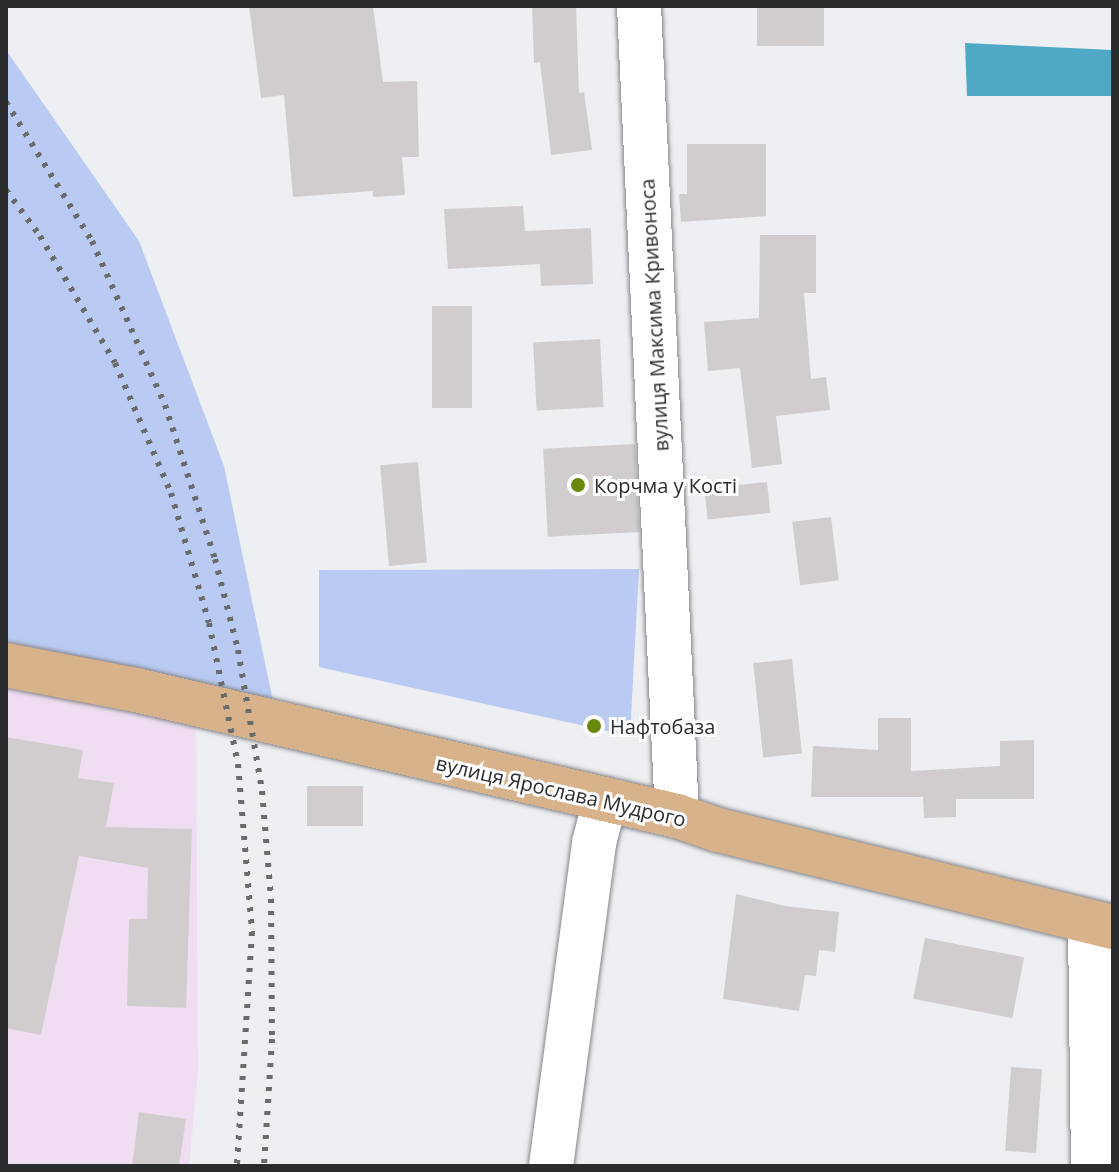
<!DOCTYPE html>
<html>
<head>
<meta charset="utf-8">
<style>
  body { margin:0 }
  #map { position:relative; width:1119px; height:1172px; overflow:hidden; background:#edeff2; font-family:"Open Sans",sans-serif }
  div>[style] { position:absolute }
  .industrial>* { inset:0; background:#efdef1 }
  .green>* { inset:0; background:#bacbf3 }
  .water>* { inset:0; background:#4fa8c4 }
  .building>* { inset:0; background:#d1cdcf; transform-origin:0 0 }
  .roads { filter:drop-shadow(0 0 2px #86878b) drop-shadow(0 0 2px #86878b) }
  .minor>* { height:44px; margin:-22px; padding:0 22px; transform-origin:22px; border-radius:22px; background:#fff }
  .major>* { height:44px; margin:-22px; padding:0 22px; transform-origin:22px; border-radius:22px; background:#d8b28b }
  .rail>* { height:6px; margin-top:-3px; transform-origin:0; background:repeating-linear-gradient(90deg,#6a6b6d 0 4px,transparent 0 12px) }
  .dots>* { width:22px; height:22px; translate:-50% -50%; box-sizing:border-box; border:4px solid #fff; border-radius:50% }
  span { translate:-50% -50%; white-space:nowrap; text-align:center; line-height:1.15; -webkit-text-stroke:6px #fff; paint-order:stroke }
  .street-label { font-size:20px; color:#2b2c2d }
  .poi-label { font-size:20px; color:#2b2c2d }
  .left { translate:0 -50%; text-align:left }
  .frame { position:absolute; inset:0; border:8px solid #2b2c2d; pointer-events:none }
</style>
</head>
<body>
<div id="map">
  <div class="industrial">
    <i style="clip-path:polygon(6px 673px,196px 710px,198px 1072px,189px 1166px,6px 1166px)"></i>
  </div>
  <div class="green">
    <i style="clip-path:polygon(6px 50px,139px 241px,224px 466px,280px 735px,6px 673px)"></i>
    <i style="clip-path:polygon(639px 569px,630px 736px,319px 667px,319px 570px)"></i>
  </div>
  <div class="water">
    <i style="clip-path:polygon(965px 43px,1113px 50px,1113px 96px,967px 96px)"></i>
  </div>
  <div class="building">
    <i style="clip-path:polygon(249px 6px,373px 6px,383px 82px,417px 81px,419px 157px,402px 157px,405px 195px,373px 197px,373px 191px,293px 197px,284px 95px,261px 98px)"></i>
    <i style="clip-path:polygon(532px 6px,576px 6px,579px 93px,584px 92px,592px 150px,551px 155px,540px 62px,534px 63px)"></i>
    <i style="left:757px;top:6px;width:67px;height:40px"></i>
    <i style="clip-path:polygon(687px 144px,766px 144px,766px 216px,681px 222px,679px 194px,687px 194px)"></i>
    <i style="clip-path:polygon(523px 206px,525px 231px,591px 228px,593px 284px,541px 286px,540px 264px,448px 269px,444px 209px)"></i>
    <i style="clip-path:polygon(760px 235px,816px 235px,816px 293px,804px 293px,811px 379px,826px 377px,830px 410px,776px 416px,782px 464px,752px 468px,740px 368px,708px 371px,704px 322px,759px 318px)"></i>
    <i style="left:432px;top:306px;width:40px;height:102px"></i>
    <i style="left:600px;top:339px;width:68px;height:67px;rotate:87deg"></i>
    <i style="left:635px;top:444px;width:88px;height:92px;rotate:87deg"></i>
    <i style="left:418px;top:462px;width:101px;height:38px;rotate:85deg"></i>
    <i style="left:767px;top:482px;width:31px;height:63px;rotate:84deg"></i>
    <i style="left:831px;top:517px;width:64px;height:39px;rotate:83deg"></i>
    <i style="left:792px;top:659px;width:95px;height:39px;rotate:84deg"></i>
    <i style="clip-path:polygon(878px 718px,911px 718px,911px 771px,1000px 766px,1000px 741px,1034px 740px,1034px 799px,956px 799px,956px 817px,924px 818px,923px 797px,811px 797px,813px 746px,878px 750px)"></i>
    <i style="clip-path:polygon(6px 737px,83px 750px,78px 778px,114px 783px,106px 827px,192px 829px,186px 1008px,127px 1006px,129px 919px,147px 919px,148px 868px,79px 856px,41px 1035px,6px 1028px)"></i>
    <i style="left:307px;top:786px;width:56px;height:40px"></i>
    <i style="clip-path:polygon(736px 894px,785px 906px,839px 912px,835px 952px,819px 950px,816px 976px,805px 975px,799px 1011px,723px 999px)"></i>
    <i style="left:925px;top:938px;width:101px;height:62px;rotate:11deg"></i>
    <i style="left:1011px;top:1067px;width:31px;height:84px;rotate:4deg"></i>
    <i style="clip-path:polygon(139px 1112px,186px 1119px,179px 1166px,132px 1166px)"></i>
  </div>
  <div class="roads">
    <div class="minor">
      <i style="left:639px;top:6px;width:811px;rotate:87.31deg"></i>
      <i style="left:1090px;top:923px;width:243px;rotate:89.3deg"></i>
      <i style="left:551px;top:1166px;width:326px;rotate:-82.4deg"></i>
      <i style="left:594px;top:843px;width:43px;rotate:-75.3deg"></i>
    </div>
    <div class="major">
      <i style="left:6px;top:665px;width:132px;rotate:10.9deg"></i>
      <i style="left:136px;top:690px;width:555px;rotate:13.11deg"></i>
      <i style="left:677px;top:816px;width:43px;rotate:18.9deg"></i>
      <i style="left:718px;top:830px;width:407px;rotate:13.8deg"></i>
    </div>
  </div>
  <div class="rail">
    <i style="left:6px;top:102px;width:163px;rotate:58.3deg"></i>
    <i style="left:92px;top:241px;width:180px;rotate:66deg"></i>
    <i style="left:165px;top:405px;width:162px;rotate:72deg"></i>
    <i style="left:215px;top:559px;width:94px;rotate:75.8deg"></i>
    <i style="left:238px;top:650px;width:143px;rotate:80.3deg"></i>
    <i style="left:262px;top:791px;width:108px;rotate:85.2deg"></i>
    <i style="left:271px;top:899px;width:140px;rotate:89.6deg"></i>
    <i style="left:272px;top:1039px;width:127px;rotate:93.6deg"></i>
    <i style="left:6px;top:190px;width:57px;rotate:53.5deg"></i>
    <i style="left:40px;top:236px;width:147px;rotate:59.4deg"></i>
    <i style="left:115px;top:363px;width:142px;rotate:66.7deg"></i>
    <i style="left:171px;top:493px;width:135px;rotate:73.7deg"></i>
    <i style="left:209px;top:623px;width:144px;rotate:78.4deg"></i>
    <i style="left:238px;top:764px;width:169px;rotate:85.2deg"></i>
    <i style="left:252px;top:932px;width:234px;rotate:93.7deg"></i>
  </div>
  <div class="dots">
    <i style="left:578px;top:485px;background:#68890b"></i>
    <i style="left:594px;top:726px;background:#68890b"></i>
  </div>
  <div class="street-label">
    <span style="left:654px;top:315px;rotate:-93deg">вулиця Максима Кривоноса</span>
    <span style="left:561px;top:791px;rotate:13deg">вулиця Ярослава Мудрого</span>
  </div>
  <div class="poi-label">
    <span class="left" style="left:594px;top:485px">Корчма у Кості</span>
    <span class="left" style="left:610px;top:726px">Нафтобаза</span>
  </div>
  <div class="frame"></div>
</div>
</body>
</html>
